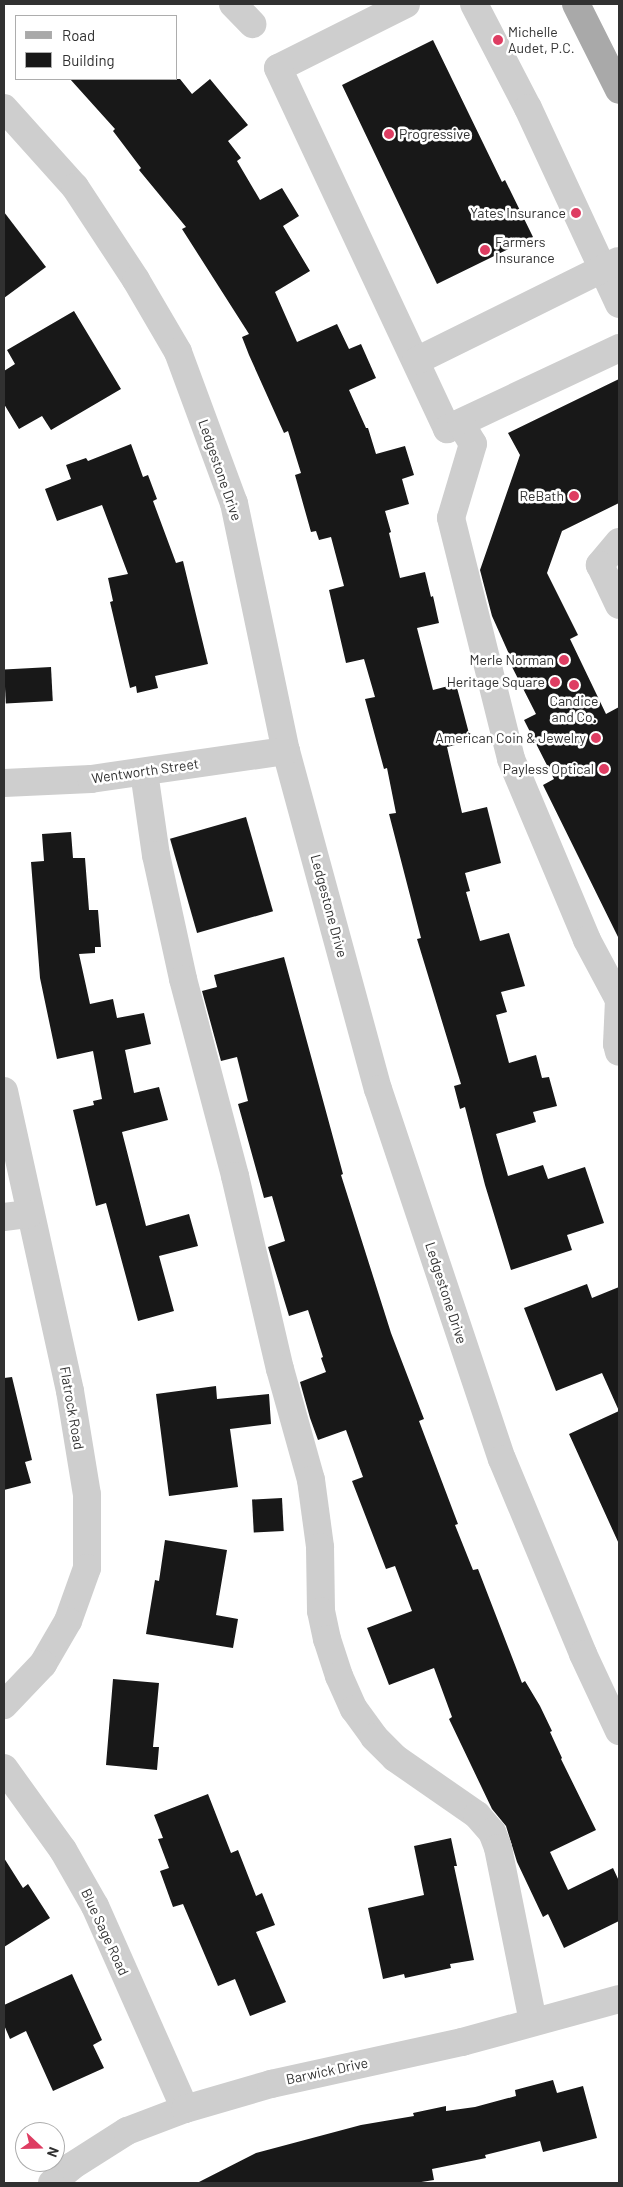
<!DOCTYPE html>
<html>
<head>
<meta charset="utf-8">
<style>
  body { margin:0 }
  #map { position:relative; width:623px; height:2187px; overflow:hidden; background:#fff; font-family:Barlow,sans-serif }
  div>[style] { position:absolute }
  .building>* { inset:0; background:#181818; transform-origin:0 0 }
  .minor>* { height:28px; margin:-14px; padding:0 14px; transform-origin:14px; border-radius:14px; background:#cecece }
  .major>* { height:28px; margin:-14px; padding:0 14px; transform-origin:14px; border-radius:14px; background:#a9a9a9 }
  .dots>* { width:14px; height:14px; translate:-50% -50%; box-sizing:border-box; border:2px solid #fff; border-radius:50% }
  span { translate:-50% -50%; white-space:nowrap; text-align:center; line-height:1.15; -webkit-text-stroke:5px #fff; paint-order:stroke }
  .poi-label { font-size:14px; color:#313131 }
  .left { translate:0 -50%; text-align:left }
  .right { translate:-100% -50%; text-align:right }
  .street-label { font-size:14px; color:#313131 }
  .frame { position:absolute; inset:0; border:5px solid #313131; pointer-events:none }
  .legend { position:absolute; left:15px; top:15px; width:162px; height:65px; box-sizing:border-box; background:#fff; border:1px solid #adadad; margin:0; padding:6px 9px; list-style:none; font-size:15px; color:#313131 }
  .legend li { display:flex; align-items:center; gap:10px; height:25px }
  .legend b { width:25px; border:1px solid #adadad }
  .north { position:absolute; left:15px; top:2122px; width:50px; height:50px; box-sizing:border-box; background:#fff; border:1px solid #adadad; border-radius:50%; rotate:111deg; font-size:14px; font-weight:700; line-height:20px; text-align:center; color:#313131 }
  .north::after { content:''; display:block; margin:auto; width:18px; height:22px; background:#de3d62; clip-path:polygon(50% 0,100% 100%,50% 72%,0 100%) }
</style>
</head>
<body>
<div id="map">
  <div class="building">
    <i style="clip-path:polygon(433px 40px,502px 182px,505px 180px,533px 237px,437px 284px,342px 85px)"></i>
    <i style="clip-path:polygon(70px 79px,180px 79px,192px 94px,210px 79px,248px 125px,228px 141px,241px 158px,237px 161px,260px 200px,282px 188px,299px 216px,283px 226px,310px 271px,275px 292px,297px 342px,337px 324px,349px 349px,361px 344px,376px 378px,349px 390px,366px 428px,368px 428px,376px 454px,405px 446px,414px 475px,402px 479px,409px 504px,385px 511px,391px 532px,389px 533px,400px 578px,425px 572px,431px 597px,433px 596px,439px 623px,417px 628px,433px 690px,456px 684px,471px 741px,447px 747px,462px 813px,487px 807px,501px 863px,465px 873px,470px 891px,466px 892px,480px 941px,509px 933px,525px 986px,501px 992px,507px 1012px,496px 1015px,509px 1063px,536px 1055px,542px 1078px,549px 1077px,557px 1106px,533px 1112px,536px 1122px,496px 1134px,508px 1176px,543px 1165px,548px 1179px,585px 1167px,604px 1223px,567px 1235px,572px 1250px,511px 1270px,485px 1185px,465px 1107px,460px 1109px,454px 1086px,461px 1084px,417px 939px,421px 938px,389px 814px,396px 813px,387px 768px,384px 769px,365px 699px,375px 697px,364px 659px,346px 663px,329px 590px,344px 586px,331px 537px,319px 540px,316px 531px,311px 532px,295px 475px,301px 473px,288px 431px,284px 433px,249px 355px,242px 337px,249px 334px,182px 229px,186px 227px,139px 170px,141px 168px,113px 131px,115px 129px)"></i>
    <i style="clip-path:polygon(4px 212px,46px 267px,4px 298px)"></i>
    <i style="clip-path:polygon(74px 311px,121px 389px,51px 430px,42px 416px,19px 429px,4px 404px,4px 371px,15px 364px,7px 350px)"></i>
    <i style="clip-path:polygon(619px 379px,619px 503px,562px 531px,547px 573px,578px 635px,570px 639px,606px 714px,619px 707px,619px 939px,543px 785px,554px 779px,524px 720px,536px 714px,506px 655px,509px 654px,492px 616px,480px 570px,520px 455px,508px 433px)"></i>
    <i style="clip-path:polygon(131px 444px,143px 477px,148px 475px,157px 499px,153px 501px,176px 563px,183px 561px,208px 664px,155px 676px,158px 688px,137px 693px,136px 686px,130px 688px,110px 602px,113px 601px,108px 578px,128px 574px,102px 505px,57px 521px,45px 489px,71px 479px,66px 465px,86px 458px,88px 461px)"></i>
    <i style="left:51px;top:667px;width:34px;height:47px;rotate:87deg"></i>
    <i style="left:246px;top:817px;width:98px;height:79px;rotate:74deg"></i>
    <i style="clip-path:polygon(71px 832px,73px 858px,85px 858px,89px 910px,98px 910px,101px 947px,95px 947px,95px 953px,79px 954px,90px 1004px,113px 999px,117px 1018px,144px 1013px,151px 1044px,125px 1050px,134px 1093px,159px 1087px,168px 1120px,122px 1132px,146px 1226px,189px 1214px,198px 1246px,159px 1256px,174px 1311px,138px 1321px,106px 1203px,96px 1206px,73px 1110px,94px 1105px,93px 1101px,102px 1099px,93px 1051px,57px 1059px,40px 978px,31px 862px,44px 861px,42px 834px)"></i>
    <i style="clip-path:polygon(284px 957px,343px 1174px,341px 1175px,391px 1333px,424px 1419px,419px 1421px,458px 1524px,455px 1525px,473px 1570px,478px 1569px,522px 1683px,525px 1681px,540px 1706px,552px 1731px,550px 1732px,562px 1758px,561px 1759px,596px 1830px,550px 1852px,568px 1890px,613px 1868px,619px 1881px,619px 1921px,564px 1948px,548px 1914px,543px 1917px,517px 1862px,506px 1826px,492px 1809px,449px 1719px,452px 1717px,434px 1668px,389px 1685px,367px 1628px,412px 1611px,395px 1566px,386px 1569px,352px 1481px,363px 1477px,346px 1430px,318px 1440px,310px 1418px,300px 1382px,326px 1372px,321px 1358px,323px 1357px,308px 1310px,289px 1316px,268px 1247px,285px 1241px,272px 1196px,264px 1198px,238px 1104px,248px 1101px,237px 1057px,221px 1061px,202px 991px,217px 987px,214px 975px)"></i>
    <i style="clip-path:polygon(587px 1284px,592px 1298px,619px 1287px,619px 1544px,569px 1434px,619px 1411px,602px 1373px,556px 1391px,524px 1308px)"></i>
    <i style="clip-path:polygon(12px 1377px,32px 1460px,25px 1462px,31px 1483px,4px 1490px,4px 1378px)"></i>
    <i style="clip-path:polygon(216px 1386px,217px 1399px,269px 1394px,271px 1424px,230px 1429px,238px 1487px,169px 1496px,156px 1394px)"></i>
    <i style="left:282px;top:1498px;width:33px;height:30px;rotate:87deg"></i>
    <i style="clip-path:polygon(165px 1540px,227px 1550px,216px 1615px,238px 1619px,233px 1648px,146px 1634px,155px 1580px,159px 1581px)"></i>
    <i style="clip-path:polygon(113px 1679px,159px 1683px,153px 1747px,159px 1747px,157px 1770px,106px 1765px)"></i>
    <i style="clip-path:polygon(208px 1794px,231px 1853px,238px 1850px,256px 1896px,262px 1893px,275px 1925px,256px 1932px,286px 2002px,250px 2016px,235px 1979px,218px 1986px,183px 1904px,173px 1907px,160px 1871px,169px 1868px,158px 1839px,163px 1838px,154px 1815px)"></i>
    <i style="clip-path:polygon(451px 1838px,457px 1866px,454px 1866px,474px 1960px,450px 1964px,451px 1968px,405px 1978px,404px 1974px,383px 1979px,368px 1908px,424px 1895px,414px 1846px)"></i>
    <i style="clip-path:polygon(4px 1858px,23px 1888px,28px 1884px,50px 1918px,4px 1947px)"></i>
    <i style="clip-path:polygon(72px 1974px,102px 2040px,93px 2045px,104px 2068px,53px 2091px,26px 2031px,10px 2039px,4px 2025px,4px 2005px)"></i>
    <i style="clip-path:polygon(553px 2080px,557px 2093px,583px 2086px,597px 2138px,543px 2152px,540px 2141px,485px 2155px,486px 2158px,432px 2169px,434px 2180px,415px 2183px,197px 2183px,256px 2153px,361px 2125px,414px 2116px,413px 2113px,446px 2106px,446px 2111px,475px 2107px,516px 2096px,515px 2090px)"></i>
  </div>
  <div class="minor">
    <i style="left:233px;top:4px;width:28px;rotate:46deg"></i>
    <i style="left:406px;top:4px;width:143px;rotate:153.4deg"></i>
    <i style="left:278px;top:68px;width:399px;rotate:64.9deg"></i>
    <i style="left:447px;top:429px;width:190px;rotate:-25.2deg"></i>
    <i style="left:474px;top:4px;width:117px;rotate:62.6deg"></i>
    <i style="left:528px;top:108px;width:216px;rotate:65.1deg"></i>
    <i style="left:4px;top:108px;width:106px;rotate:48.1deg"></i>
    <i style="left:75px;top:187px;width:111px;rotate:56.7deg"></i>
    <i style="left:136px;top:280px;width:83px;rotate:59.7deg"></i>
    <i style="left:178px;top:352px;width:161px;rotate:69.7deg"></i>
    <i style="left:234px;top:503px;width:253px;rotate:78.2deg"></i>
    <i style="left:286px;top:751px;width:350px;rotate:74.8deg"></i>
    <i style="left:378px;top:1089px;width:390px;rotate:71.5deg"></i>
    <i style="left:502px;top:1459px;width:211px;rotate:67.4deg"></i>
    <i style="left:583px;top:1654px;width:85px;rotate:64.9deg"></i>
    <i style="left:416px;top:361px;width:225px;rotate:-26.3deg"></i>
    <i style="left:461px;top:424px;width:23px;rotate:59deg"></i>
    <i style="left:473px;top:444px;width:77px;rotate:106.6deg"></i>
    <i style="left:451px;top:518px;width:248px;rotate:76deg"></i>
    <i style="left:511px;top:759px;width:196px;rotate:67.2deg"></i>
    <i style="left:587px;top:940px;width:68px;rotate:61.9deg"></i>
    <i style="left:619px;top:542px;width:30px;rotate:130deg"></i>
    <i style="left:600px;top:565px;width:44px;rotate:64.6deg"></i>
    <i style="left:144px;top:772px;width:84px;rotate:81.8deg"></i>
    <i style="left:156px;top:855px;width:127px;rotate:77.7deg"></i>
    <i style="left:183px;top:979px;width:204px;rotate:75.2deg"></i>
    <i style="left:235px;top:1176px;width:198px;rotate:76.9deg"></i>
    <i style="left:280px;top:1369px;width:115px;rotate:74.4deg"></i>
    <i style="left:311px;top:1480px;width:68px;rotate:82.3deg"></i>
    <i style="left:320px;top:1547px;width:64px;rotate:89.1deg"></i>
    <i style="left:321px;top:1611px;width:29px;rotate:78deg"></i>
    <i style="left:327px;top:1639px;width:39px;rotate:72deg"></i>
    <i style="left:339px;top:1676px;width:36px;rotate:66deg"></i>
    <i style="left:354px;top:1709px;width:34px;rotate:54deg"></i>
    <i style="left:374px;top:1737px;width:30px;rotate:45deg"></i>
    <i style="left:395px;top:1758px;width:100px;rotate:34.8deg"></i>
    <i style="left:477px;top:1815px;width:23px;rotate:49deg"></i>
    <i style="left:492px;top:1832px;width:17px;rotate:69deg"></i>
    <i style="left:498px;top:1848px;width:177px;rotate:78.6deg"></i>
    <i style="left:4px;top:783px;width:87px;rotate:-2.6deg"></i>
    <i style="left:91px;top:779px;width:197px;rotate:-8.2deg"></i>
    <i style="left:619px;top:1000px;width:44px;rotate:92.6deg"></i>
    <i style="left:617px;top:1044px;width:8px;rotate:76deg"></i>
    <i style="left:4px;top:1091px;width:307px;rotate:77.6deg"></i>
    <i style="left:70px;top:1391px;width:105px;rotate:80.7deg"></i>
    <i style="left:87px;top:1495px;width:73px;rotate:90deg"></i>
    <i style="left:87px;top:1568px;width:56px;rotate:109.7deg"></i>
    <i style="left:68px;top:1621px;width:50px;rotate:120.2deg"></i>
    <i style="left:43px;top:1664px;width:57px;rotate:133.6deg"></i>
    <i style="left:4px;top:1217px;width:25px;rotate:-7deg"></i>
    <i style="left:4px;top:1768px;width:101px;rotate:54.3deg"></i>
    <i style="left:63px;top:1850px;width:64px;rotate:60.3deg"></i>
    <i style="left:95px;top:1906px;width:222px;rotate:66.1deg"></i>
    <i style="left:52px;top:2183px;width:26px;rotate:-40deg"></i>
    <i style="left:72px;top:2166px;width:65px;rotate:-32.5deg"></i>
    <i style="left:127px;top:2131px;width:62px;rotate:-20.8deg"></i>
    <i style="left:185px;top:2109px;width:90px;rotate:-16.2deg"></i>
    <i style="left:271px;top:2084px;width:196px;rotate:-12.4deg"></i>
    <i style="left:462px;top:2042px;width:163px;rotate:-15.3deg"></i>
  </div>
  <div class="major">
    <i style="left:576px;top:4px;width:96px;rotate:63.4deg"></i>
  </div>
  <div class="dots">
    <i style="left:498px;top:40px;background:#de3d62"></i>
    <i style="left:389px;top:134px;background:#de3d62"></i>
    <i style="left:576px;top:213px;background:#de3d62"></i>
    <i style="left:485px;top:250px;background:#de3d62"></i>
    <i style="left:574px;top:496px;background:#de3d62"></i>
    <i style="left:564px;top:660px;background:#de3d62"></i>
    <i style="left:555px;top:682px;background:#de3d62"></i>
    <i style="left:574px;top:685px;background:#de3d62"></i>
    <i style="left:596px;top:738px;background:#de3d62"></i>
    <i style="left:604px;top:769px;background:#de3d62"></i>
  </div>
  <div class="poi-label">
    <span class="left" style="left:508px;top:40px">Michelle<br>Audet, P.C.</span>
    <span class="left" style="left:399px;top:134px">Progressive</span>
    <span class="right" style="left:566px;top:213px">Yates Insurance</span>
    <span class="left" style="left:495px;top:250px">Farmers<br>Insurance</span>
    <span class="right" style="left:564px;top:496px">ReBath</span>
    <span class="right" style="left:554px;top:660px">Merle Norman</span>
    <span class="right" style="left:545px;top:682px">Heritage Square</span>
    <span style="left:574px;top:709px">Candice<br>and Co.</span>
    <span class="right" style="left:586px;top:738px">American Coin &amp; Jewelry</span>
    <span class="right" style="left:594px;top:769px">Payless Optical</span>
  </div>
  <div class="street-label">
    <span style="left:220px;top:470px;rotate:71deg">Ledgestone Drive</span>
    <span style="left:145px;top:771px;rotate:-8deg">Wentworth Street</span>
    <span style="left:329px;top:906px;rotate:75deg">Ledgestone Drive</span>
    <span style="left:446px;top:1293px;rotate:72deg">Ledgestone Drive</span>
    <span style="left:72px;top:1408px;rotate:80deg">Flatrock Road</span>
    <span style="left:105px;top:1932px;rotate:65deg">Blue Sage Road</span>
    <span style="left:327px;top:2071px;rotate:-12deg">Barwick Drive</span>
  </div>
  <div class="frame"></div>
  <ul class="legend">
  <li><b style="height:6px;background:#a9a9a9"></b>Road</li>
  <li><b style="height:14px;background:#181818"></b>Building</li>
  </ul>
  <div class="north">N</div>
</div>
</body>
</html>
